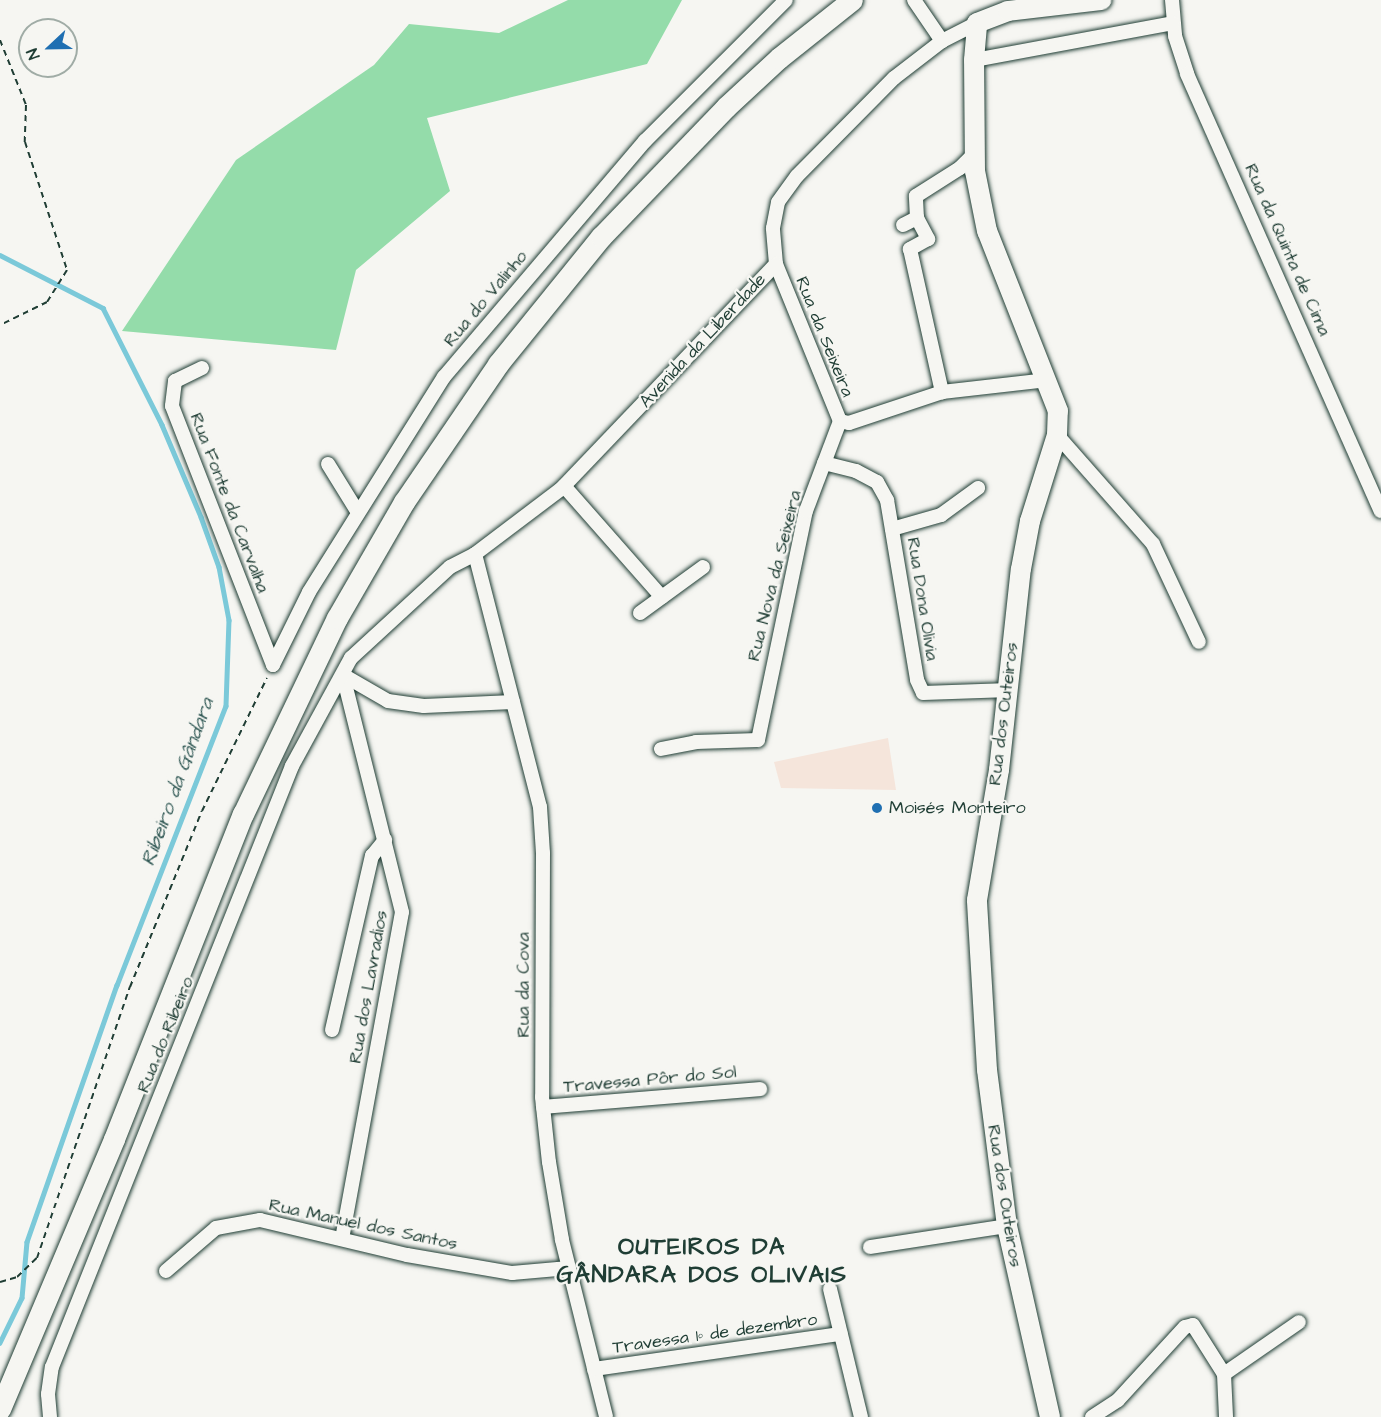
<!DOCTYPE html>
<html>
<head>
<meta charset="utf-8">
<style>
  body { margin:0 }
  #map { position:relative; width:1381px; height:1417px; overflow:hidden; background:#f6f6f2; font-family:"Architects Daughter",sans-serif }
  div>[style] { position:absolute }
  .built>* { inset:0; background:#f5e5db }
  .green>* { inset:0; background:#94dcaa }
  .stream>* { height:4.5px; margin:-2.25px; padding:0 2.25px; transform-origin:2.25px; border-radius:2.25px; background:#7bc9d9 }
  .path>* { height:2px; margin-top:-1px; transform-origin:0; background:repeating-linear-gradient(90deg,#1f3d34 0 6px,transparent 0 10.5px) }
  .roads { filter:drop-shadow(0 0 2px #1f3d34) drop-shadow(0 0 2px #1f3d34) }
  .street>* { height:14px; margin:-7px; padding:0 7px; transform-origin:7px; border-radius:7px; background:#f6f6f2 }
  .secondary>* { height:20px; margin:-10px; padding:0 10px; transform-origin:10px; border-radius:10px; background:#f6f6f2 }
  .primary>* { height:21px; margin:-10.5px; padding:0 10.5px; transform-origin:10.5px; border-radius:10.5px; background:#f6f6f2 }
  .dots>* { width:16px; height:16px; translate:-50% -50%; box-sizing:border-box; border:3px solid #f6f6f2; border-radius:50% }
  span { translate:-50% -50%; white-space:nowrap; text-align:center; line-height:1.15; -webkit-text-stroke:4.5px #f6f6f2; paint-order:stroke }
  .street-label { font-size:18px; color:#1f3d34 }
  .poi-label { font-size:18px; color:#1f3d34 }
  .left { translate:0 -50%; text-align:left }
  .water-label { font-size:20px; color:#315955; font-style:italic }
  .district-label { font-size:24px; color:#1f3d34; font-weight:700; letter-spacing:1.5px }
  .north { position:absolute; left:18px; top:18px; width:60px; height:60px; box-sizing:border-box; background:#f6f6f2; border:2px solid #a0aca6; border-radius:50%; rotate:248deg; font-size:16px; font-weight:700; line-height:24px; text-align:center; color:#1f3d34 }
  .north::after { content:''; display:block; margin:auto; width:21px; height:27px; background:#1f6fb2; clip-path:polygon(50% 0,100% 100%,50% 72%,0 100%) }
</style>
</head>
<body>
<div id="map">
  <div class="built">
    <i style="clip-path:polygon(888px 738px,896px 790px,781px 788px,774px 762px)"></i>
  </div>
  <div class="green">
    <i style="clip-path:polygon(568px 0,682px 0,647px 64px,427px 118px,450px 191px,356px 270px,336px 350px,122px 331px,236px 160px,374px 65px,409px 24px,499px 33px)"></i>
  </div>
  <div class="stream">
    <i style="left:0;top:255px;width:116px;rotate:27.2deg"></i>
    <i style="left:103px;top:308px;width:131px;rotate:63.2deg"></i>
    <i style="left:162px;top:425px;width:100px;rotate:67deg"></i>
    <i style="left:201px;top:517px;width:53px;rotate:70.2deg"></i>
    <i style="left:219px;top:567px;width:54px;rotate:79.3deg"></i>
    <i style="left:229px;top:620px;width:86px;rotate:92deg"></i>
    <i style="left:226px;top:706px;width:300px;rotate:111.3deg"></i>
    <i style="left:117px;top:985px;width:272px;rotate:109.3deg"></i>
    <i style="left:27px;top:1242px;width:56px;rotate:95.1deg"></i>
    <i style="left:22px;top:1298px;width:50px;rotate:116.1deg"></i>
  </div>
  <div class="path">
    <i style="left:0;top:40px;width:70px;rotate:68.2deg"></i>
    <i style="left:26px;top:105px;width:37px;rotate:92deg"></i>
    <i style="left:25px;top:142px;width:135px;rotate:71.8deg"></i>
    <i style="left:67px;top:270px;width:38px;rotate:122deg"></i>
    <i style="left:47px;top:302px;width:52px;rotate:153.9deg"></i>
    <i style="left:0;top:1282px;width:18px;rotate:-16deg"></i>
    <i style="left:17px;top:1277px;width:28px;rotate:-44deg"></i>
    <i style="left:37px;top:1258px;width:287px;rotate:-71.1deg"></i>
    <i style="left:130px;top:987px;width:190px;rotate:-67.8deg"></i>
    <i style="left:202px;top:811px;width:148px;rotate:-64deg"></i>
  </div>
  <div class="roads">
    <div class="street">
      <i style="left:914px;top:0;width:50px;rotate:55.7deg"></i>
      <i style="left:1172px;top:0;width:36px;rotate:85deg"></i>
      <i style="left:1175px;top:36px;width:40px;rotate:72deg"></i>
      <i style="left:1187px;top:74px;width:478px;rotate:66.1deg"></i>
      <i style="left:974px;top:60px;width:202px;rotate:-10.5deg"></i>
      <i style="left:917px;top:218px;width:24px;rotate:62deg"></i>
      <i style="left:928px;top:239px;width:21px;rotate:151deg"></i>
      <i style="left:910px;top:249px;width:147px;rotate:77.4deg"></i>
      <i style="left:903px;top:225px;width:16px;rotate:-27deg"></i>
      <i style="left:917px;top:218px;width:22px;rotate:-93deg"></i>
      <i style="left:916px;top:196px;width:52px;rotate:-32.5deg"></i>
      <i style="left:960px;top:168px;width:20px;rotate:-45deg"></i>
      <i style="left:202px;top:368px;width:30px;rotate:154deg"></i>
      <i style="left:175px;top:381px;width:25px;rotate:97deg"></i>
      <i style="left:172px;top:406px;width:278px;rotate:68.7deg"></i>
      <i style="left:840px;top:421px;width:170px;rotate:-112.2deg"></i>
      <i style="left:776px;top:264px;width:36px;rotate:-95deg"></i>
      <i style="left:773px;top:228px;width:26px;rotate:-79deg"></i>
      <i style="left:778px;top:202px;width:32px;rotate:-54deg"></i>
      <i style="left:797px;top:176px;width:138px;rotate:-45.3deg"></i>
      <i style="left:894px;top:78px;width:61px;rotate:-37.6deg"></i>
      <i style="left:942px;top:41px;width:39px;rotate:-27deg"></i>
      <i style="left:840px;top:421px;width:9px;rotate:13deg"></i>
      <i style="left:849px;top:423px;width:98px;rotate:-18.4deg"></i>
      <i style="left:942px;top:392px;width:106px;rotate:-6.5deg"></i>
      <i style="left:1057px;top:435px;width:145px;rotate:48.6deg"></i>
      <i style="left:1153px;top:544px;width:108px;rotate:64.9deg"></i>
      <i style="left:824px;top:463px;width:33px;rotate:14deg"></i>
      <i style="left:856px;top:471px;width:24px;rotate:28deg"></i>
      <i style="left:877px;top:482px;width:21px;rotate:61deg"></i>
      <i style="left:887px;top:500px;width:182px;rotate:80.5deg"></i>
      <i style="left:917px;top:680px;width:14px;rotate:65deg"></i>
      <i style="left:923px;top:693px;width:87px;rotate:-2deg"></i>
      <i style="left:328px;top:464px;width:55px;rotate:58.3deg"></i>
      <i style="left:564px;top:486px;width:148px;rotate:48.6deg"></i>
      <i style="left:892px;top:529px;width:51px;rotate:-15.9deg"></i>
      <i style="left:941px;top:515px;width:46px;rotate:-36.1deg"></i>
      <i style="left:475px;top:554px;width:261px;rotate:75.6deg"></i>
      <i style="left:540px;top:807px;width:46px;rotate:86.3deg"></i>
      <i style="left:543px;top:853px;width:244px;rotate:90.2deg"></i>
      <i style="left:542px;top:1097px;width:65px;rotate:83.9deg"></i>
      <i style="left:549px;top:1162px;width:79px;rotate:80.5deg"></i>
      <i style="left:562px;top:1240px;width:182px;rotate:76deg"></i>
      <i style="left:640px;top:613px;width:78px;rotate:-36.1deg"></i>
      <i style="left:273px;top:665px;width:81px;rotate:-63.7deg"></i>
      <i style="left:309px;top:592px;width:254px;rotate:-57.9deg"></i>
      <i style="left:444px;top:377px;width:310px;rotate:-49.6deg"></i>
      <i style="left:645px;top:141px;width:199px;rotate:-45deg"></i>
      <i style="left:343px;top:675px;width:52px;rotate:30deg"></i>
      <i style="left:388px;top:701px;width:36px;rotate:8deg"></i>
      <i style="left:424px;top:706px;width:89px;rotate:-2.6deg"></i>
      <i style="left:661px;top:749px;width:36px;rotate:-11deg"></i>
      <i style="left:696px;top:742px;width:62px;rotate:-1.8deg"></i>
      <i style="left:758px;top:740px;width:234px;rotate:-78.2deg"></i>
      <i style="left:806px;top:511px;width:96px;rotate:-69.3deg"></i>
      <i style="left:332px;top:1030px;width:179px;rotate:-77.1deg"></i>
      <i style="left:372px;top:856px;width:21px;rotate:-51deg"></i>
      <i style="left:543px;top:1107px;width:218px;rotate:-4.7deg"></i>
      <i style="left:342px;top:1239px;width:332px;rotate:-79.6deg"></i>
      <i style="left:402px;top:912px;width:244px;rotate:-104deg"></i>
      <i style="left:870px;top:1247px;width:139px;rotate:-8.7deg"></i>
      <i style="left:166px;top:1271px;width:66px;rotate:-40.7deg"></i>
      <i style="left:216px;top:1228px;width:45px;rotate:-10.3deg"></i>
      <i style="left:260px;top:1220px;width:151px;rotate:13.4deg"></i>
      <i style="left:407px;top:1255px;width:107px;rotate:9.7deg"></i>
      <i style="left:512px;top:1273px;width:57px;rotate:-5deg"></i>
      <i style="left:830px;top:1289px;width:132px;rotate:76.4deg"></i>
      <i style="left:594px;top:1369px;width:249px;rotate:-8.1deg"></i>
      <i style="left:1224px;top:1374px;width:91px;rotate:-34.7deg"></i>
      <i style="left:50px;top:1417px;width:23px;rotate:-95deg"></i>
      <i style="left:48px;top:1394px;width:27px;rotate:-82deg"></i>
      <i style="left:52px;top:1367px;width:647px;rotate:-68.23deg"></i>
      <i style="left:292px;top:766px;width:123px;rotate:-61.4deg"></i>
      <i style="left:351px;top:658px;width:134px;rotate:-42.6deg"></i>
      <i style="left:450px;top:567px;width:28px;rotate:-27deg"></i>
      <i style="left:475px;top:554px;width:108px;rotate:-37.1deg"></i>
      <i style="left:561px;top:489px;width:311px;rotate:-46.3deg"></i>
      <i style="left:1092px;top:1417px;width:31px;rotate:-33deg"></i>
      <i style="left:1118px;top:1400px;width:99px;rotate:-47.5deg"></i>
      <i style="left:1185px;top:1327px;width:8px;rotate:-14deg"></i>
      <i style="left:1193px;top:1325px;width:58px;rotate:57.7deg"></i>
      <i style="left:1224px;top:1374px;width:43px;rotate:87.3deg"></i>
    </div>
    <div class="secondary">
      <i style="left:1050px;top:1417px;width:196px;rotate:-102.7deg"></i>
      <i style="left:1007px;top:1226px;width:157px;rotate:-97.3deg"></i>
      <i style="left:987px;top:1070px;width:170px;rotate:-93.4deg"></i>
      <i style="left:977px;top:900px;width:132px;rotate:-80.4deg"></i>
      <i style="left:999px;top:770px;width:202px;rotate:-83.8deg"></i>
      <i style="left:1021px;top:569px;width:49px;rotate:-79.4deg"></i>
      <i style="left:1030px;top:521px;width:90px;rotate:-72.6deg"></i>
      <i style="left:1057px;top:435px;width:24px;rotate:-88deg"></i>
      <i style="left:1058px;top:411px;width:193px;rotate:-111.5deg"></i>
      <i style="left:987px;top:231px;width:61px;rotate:-101.3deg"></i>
      <i style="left:975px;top:171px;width:111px;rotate:-90.5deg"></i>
      <i style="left:974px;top:60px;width:37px;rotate:-85deg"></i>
      <i style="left:977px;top:23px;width:33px;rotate:-21deg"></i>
      <i style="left:1008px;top:11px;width:94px;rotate:-6.7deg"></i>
    </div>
    <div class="primary">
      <i style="left:0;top:1409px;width:293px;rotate:-67.1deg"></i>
      <i style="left:114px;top:1139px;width:350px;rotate:-68.4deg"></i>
      <i style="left:243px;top:814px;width:217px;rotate:-64.4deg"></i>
      <i style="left:337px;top:618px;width:134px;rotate:-60deg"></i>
      <i style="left:404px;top:502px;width:167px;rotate:-55.7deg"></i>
      <i style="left:498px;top:364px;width:164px;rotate:-51deg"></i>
      <i style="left:601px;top:237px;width:180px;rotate:-46.1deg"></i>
      <i style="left:726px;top:107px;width:72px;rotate:-42.8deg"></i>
      <i style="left:779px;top:58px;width:93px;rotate:-38.5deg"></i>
    </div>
  </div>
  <div class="dots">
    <i style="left:877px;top:808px;background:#1f6fb2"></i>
  </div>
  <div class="street-label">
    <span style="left:1287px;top:250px;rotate:66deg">Rua da Quinta de Cima</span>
    <span style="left:486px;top:299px;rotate:-50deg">Rua do Valinho</span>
    <span style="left:824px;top:337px;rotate:68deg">Rua da Seixeira</span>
    <span style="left:703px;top:341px;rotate:-47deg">Avenida da Liberdade</span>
    <span style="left:229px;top:503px;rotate:69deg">Rua Fonte da Carvalha</span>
    <span style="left:775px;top:576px;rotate:-76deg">Rua Nova da Seixeira</span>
    <span style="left:922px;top:599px;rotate:81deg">Rua Dona Olivia</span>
    <span style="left:1004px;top:714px;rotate:-83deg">Rua dos Outeiros</span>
    <span style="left:524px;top:985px;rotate:-90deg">Rua da Cova</span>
    <span style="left:369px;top:987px;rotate:-80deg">Rua dos Lavradios</span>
    <span style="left:166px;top:1035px;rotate:-68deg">Rua do Ribeiro</span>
    <span style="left:650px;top:1080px;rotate:-5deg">Travessa Pôr do Sol</span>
    <span style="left:1004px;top:1196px;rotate:81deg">Rua dos Outeiros</span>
    <span style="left:363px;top:1225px;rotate:12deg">Rua Manuel dos Santos</span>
    <span style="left:715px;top:1334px;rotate:-8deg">Travessa 1º de dezembro</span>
  </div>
  <div class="poi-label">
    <span class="left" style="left:889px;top:808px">Moisés Monteiro</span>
  </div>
  <div class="water-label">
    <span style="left:178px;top:782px;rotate:-70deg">Ribeiro da Gândara</span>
  </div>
  <div class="district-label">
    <span style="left:702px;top:1262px">OUTEIROS DA<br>GÂNDARA DOS OLIVAIS</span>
  </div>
  <div class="north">N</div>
</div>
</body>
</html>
